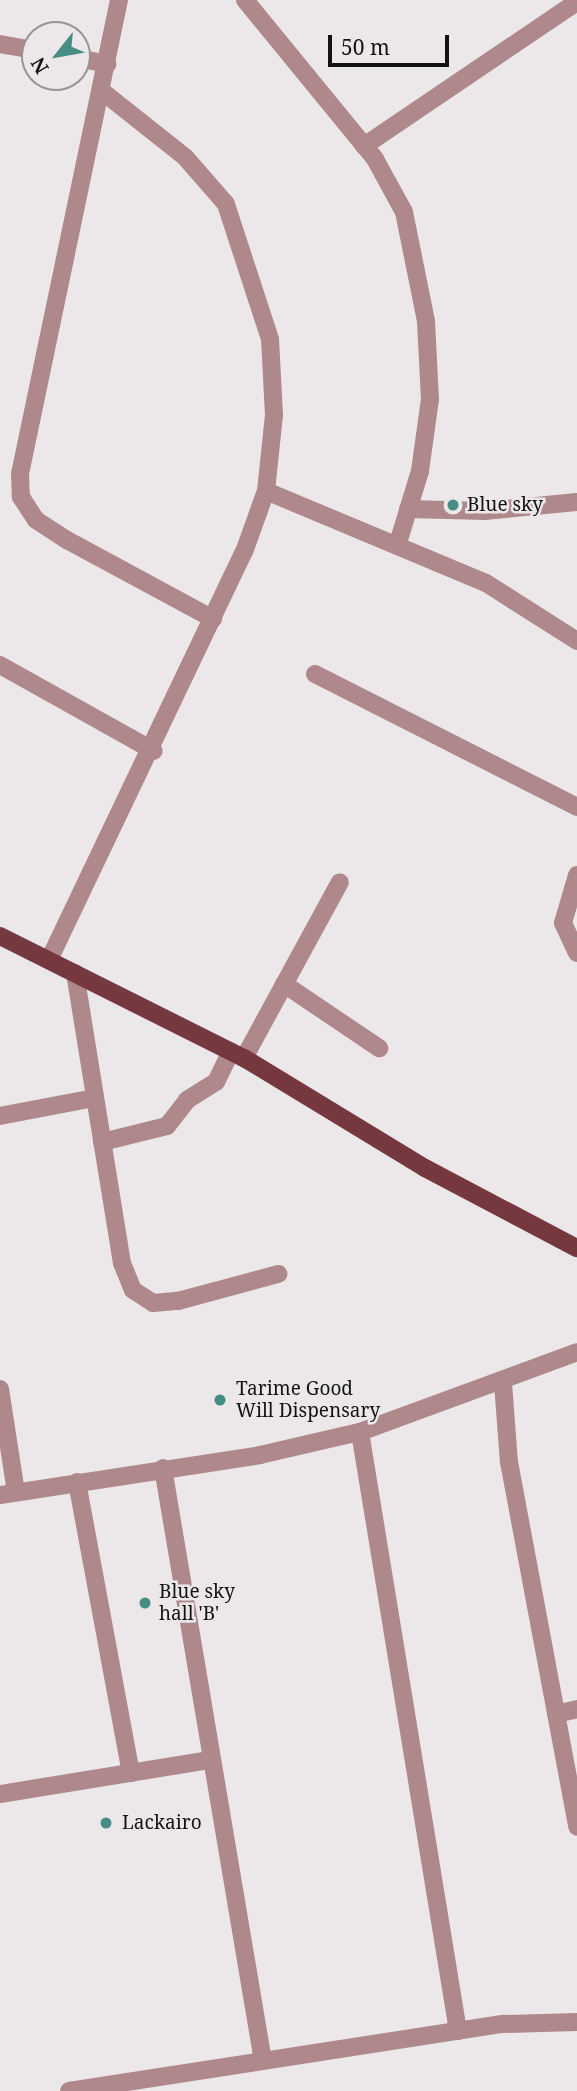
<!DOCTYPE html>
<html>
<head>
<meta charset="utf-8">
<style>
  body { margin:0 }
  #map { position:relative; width:577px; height:2091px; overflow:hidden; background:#ece8ea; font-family:"Noto Serif",serif }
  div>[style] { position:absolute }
  .minor>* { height:18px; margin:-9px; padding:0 9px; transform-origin:9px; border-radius:9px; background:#ae888b }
  .major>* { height:18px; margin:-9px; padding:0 9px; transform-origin:9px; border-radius:9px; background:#76383f }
  .dots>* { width:19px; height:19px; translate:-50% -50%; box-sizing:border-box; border:4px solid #ece8ea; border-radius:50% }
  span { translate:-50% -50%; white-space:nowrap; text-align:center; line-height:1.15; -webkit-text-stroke:5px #ece8ea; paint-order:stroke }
  .poi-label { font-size:19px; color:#141313 }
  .left { translate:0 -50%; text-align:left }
  .north { position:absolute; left:21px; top:21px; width:70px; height:70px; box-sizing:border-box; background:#ece8ea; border:2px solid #969394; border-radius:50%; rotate:239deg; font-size:19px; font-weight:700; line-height:28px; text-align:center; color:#141313 }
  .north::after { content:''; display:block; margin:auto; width:24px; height:32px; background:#478d86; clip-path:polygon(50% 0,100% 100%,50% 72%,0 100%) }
  .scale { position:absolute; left:328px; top:35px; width:121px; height:32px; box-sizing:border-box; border:4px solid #141313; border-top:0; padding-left:9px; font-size:21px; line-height:24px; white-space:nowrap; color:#141313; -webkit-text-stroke:5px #ece8ea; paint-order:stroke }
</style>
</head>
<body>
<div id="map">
  <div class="minor">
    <i style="left:119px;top:0;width:484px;rotate:101.8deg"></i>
    <i style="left:20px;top:474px;width:23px;rotate:88deg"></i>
    <i style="left:21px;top:497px;width:27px;rotate:57deg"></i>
    <i style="left:36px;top:520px;width:37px;rotate:33deg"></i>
    <i style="left:67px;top:540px;width:166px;rotate:28.4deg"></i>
    <i style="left:245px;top:0;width:205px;rotate:50.7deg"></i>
    <i style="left:375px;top:159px;width:60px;rotate:61.3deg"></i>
    <i style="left:404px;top:212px;width:111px;rotate:78.6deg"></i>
    <i style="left:426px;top:321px;width:78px;rotate:87.1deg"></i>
    <i style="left:430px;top:399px;width:73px;rotate:97.9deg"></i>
    <i style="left:420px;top:471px;width:78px;rotate:107deg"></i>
    <i style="left:0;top:44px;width:36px;rotate:10deg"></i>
    <i style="left:77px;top:58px;width:31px;rotate:11deg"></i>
    <i style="left:364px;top:146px;width:257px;rotate:-34.1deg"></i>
    <i style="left:266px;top:491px;width:238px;rotate:22.7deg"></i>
    <i style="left:486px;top:583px;width:108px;rotate:32.5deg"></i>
    <i style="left:408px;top:509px;width:77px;rotate:1.5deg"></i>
    <i style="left:485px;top:511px;width:92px;rotate:-5.6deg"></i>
    <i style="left:0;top:665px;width:176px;rotate:29.2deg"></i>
    <i style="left:315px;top:674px;width:294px;rotate:26.9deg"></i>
    <i style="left:577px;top:875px;width:50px;rotate:106.3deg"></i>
    <i style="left:563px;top:923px;width:33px;rotate:65deg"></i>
    <i style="left:49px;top:960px;width:452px;rotate:-64.5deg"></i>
    <i style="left:244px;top:552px;width:65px;rotate:-70.2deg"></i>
    <i style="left:266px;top:491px;width:76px;rotate:-84deg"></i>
    <i style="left:274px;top:415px;width:76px;rotate:-93deg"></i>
    <i style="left:270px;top:339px;width:142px;rotate:-108.1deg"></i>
    <i style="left:226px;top:204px;width:62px;rotate:-131.1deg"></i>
    <i style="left:185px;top:157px;width:105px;rotate:-141.6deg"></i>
    <i style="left:75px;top:973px;width:294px;rotate:80.8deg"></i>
    <i style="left:122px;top:1263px;width:29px;rotate:68deg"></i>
    <i style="left:133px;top:1290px;width:24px;rotate:33deg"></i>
    <i style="left:153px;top:1303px;width:25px;rotate:-5deg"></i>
    <i style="left:178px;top:1301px;width:104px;rotate:-15.1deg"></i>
    <i style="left:284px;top:984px;width:115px;rotate:34deg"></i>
    <i style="left:244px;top:1058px;width:200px;rotate:-61.4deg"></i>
    <i style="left:0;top:1116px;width:96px;rotate:-10.8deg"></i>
    <i style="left:102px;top:1142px;width:67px;rotate:-13.8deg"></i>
    <i style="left:167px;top:1126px;width:33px;rotate:-52deg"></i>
    <i style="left:187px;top:1100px;width:34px;rotate:-32deg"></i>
    <i style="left:216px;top:1082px;width:34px;rotate:-64deg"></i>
    <i style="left:503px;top:1383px;width:79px;rotate:85.7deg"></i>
    <i style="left:509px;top:1462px;width:371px;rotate:79.4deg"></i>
    <i style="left:0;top:1389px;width:104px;rotate:81.2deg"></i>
    <i style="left:360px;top:1432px;width:607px;rotate:80.71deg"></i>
    <i style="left:163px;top:1468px;width:601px;rotate:80.43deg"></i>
    <i style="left:77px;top:1482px;width:296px;rotate:79.5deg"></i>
    <i style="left:0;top:1495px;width:263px;rotate:-8.7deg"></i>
    <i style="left:260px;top:1455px;width:103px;rotate:-13deg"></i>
    <i style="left:360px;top:1432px;width:231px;rotate:-20.2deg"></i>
    <i style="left:556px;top:1714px;width:22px;rotate:-13deg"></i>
    <i style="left:0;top:1794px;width:213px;rotate:-9.2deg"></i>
    <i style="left:69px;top:2091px;width:440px;rotate:-8.8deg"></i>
    <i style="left:504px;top:2024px;width:73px;rotate:-1.6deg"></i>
  </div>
  <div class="major">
    <i style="left:0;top:936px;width:273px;rotate:26.6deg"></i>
    <i style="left:244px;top:1058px;width:212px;rotate:31.3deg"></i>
    <i style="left:425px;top:1168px;width:172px;rotate:27.8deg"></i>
  </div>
  <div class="dots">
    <i style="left:453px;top:505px;background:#478d86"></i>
    <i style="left:220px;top:1400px;background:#478d86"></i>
    <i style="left:145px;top:1603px;background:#478d86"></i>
    <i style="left:106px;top:1823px;background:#478d86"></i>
  </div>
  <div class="poi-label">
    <span class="left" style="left:467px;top:505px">Blue sky</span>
    <span class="left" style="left:236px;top:1400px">Tarime Good<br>Will Dispensary</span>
    <span class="left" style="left:159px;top:1603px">Blue sky<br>hall 'B'</span>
    <span class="left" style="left:122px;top:1823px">Lackairo</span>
  </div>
  <div class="north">N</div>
  <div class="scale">50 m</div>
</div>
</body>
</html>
